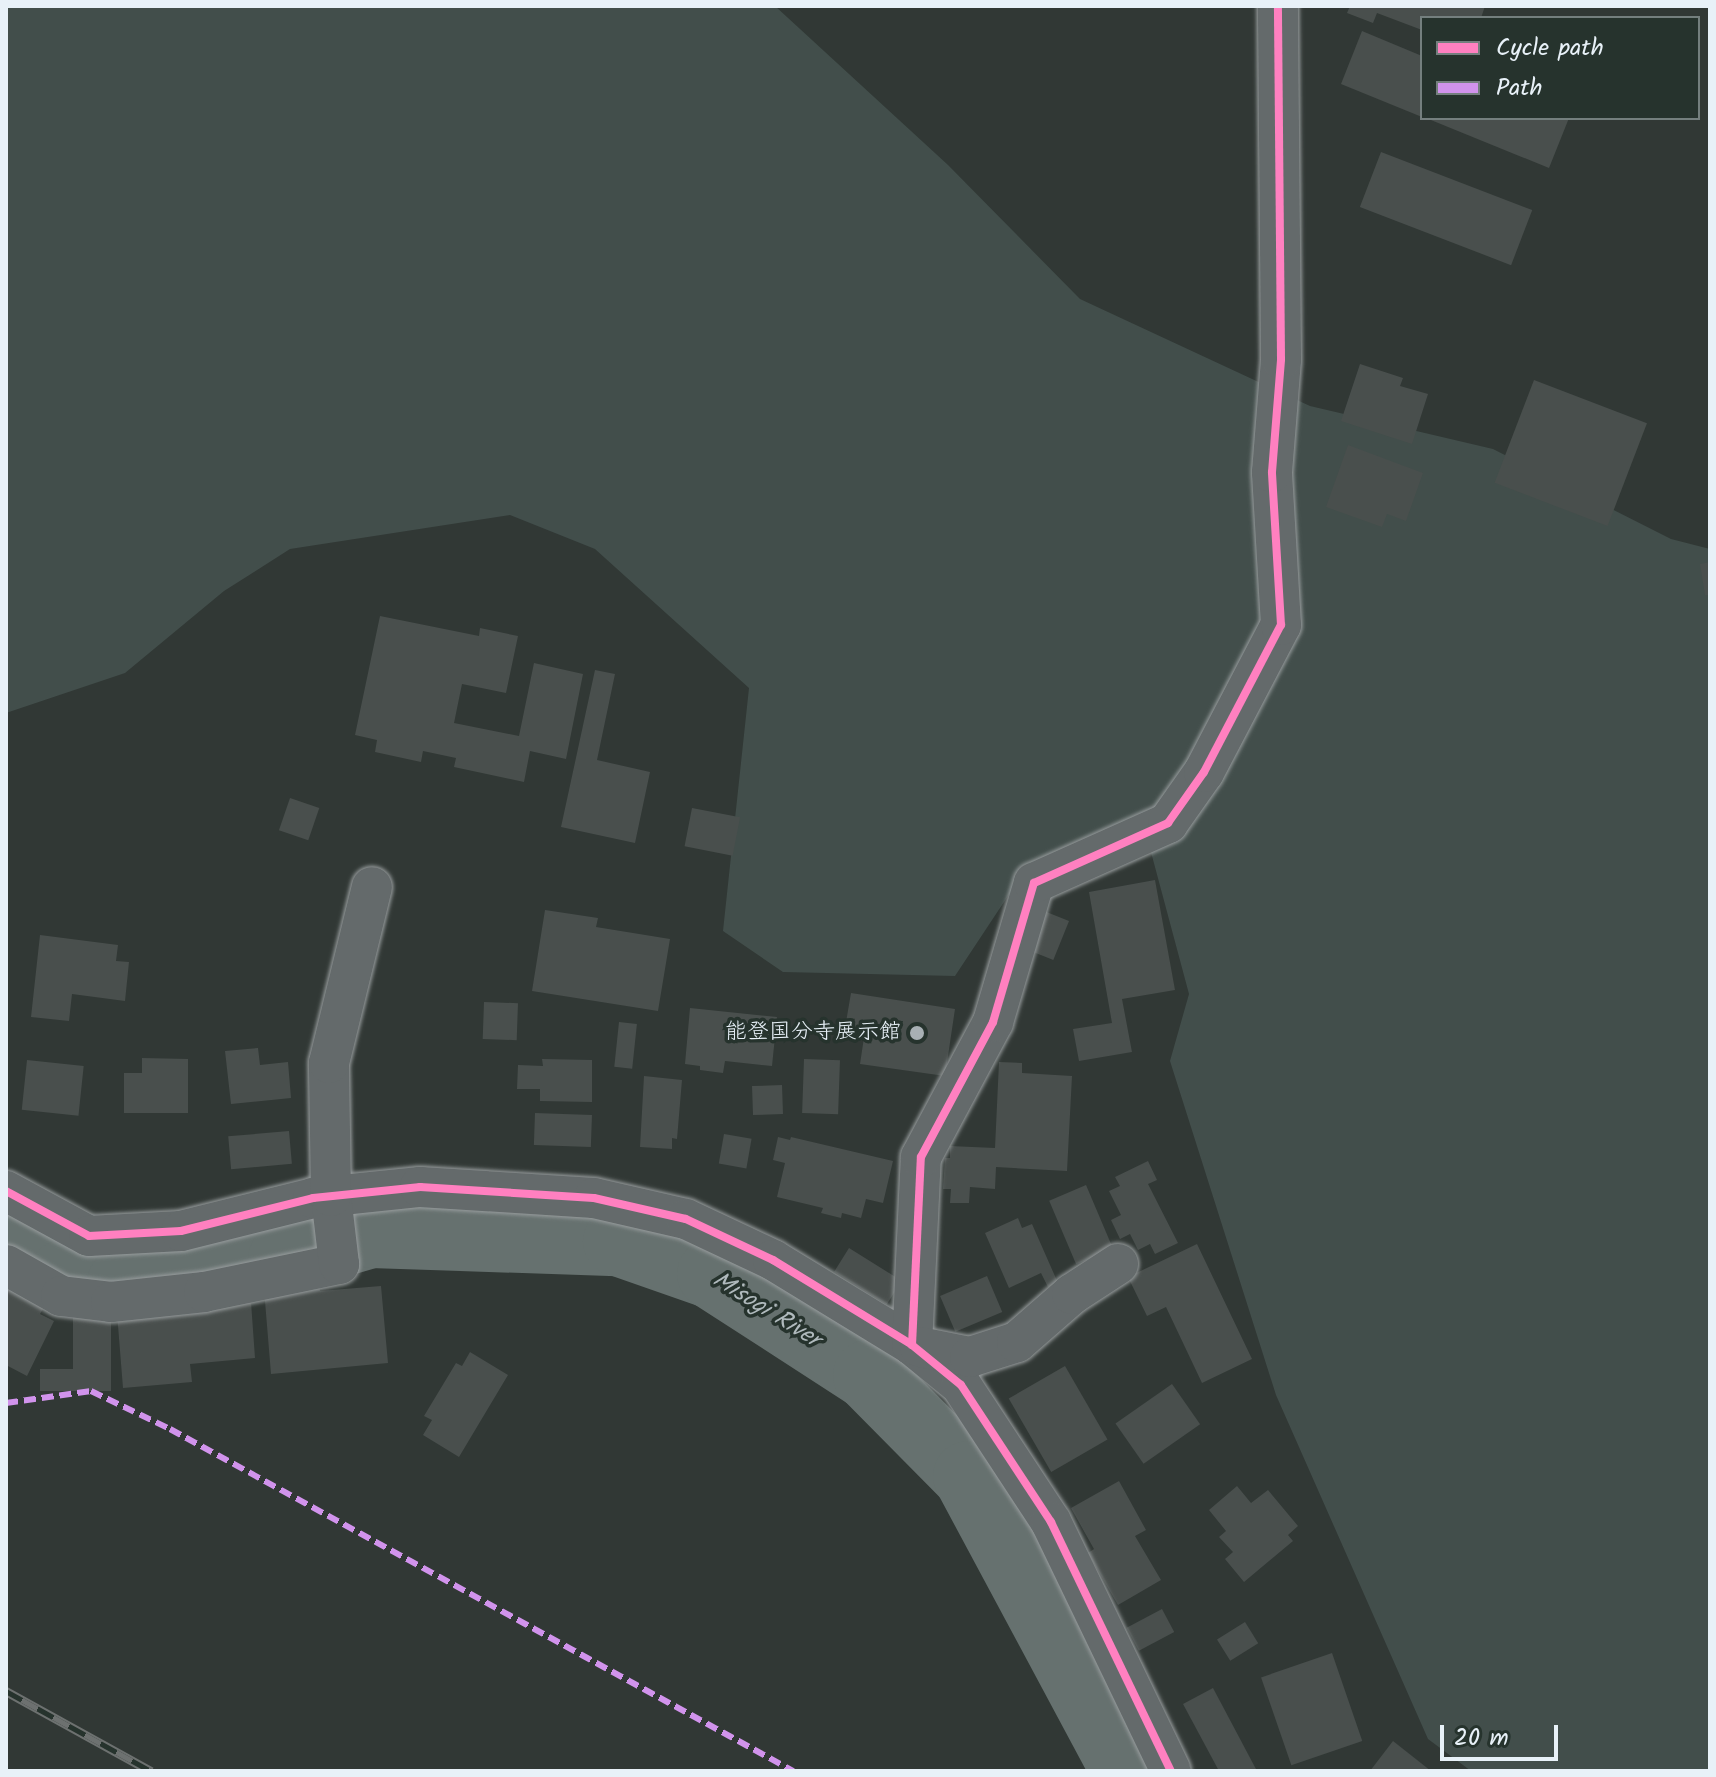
<!DOCTYPE html>
<html>
<head>
<meta charset="utf-8">
<style>
  body { margin:0 }
  #map { position:relative; width:1716px; height:1777px; overflow:hidden; background:#313835; font-family:Kalam,"Klee One",sans-serif }
  div>[style] { position:absolute }
  .green>* { inset:0; background:#424e4b }
  .river>* { height:70px; margin:-35px; padding:0 35px; transform-origin:35px; border-radius:35px; background:#66716f }
  .building>* { inset:0; background:#494f4d; transform-origin:0 0 }
  .roads { filter:drop-shadow(0 0 2px #989d9e) drop-shadow(0 0 2px #989d9e) }
  .minor>* { height:40px; margin:-20px; padding:0 20px; transform-origin:20px; border-radius:20px; background:#646a6b }
  .rail>* { height:9px; margin-top:-4.5px; transform-origin:0; background:repeating-linear-gradient(90deg,#26332d 0 18px,#6d7170 0 36px); box-sizing:border-box; border-block:2px solid #6d7170 }
  .quiet>* { height:6px; margin-top:-3px; transform-origin:0; background:repeating-linear-gradient(90deg,#d193ec 0 12px,transparent 0 18px) }
  .cycleway>* { height:8px; margin:-4px; padding:0 4px; transform-origin:4px; border-radius:4px; background:#ff80c0 }
  .dots>* { width:22px; height:22px; translate:-50% -50%; box-sizing:border-box; border:4px solid #26332d; border-radius:50% }
  span { translate:-50% -50%; white-space:nowrap; text-align:center; line-height:1.15; -webkit-text-stroke:7px #26332d; paint-order:stroke }
  .poi-label { font-size:22px; color:#e8f1f8 }
  .right { translate:-100% -50%; text-align:right }
  .water-label { font-size:24px; color:#b0babd; font-style:italic }
  .frame { position:absolute; inset:0; border:8px solid #e8f1f8; pointer-events:none }
  .legend { position:absolute; left:1420px; top:16px; width:280px; height:104px; box-sizing:border-box; background:#26332d; border:2px solid #747f7e; margin:0; padding:10px 14px; list-style:none; font-size:24px; color:#e8f1f8 }
  .legend li { display:flex; align-items:center; gap:16px; height:40px }
  .legend b { width:40px; border:2px solid #747f7e }
  .scale { position:absolute; left:1440px; top:1725px; width:118px; height:36px; box-sizing:border-box; border:4px solid #e8f1f8; border-top:0; padding-left:10px; font-size:24px; line-height:28px; white-space:nowrap; color:#e8f1f8; -webkit-text-stroke:6px #26332d; paint-order:stroke }
</style>
</head>
<body>
<div id="map">
  <div class="green">
    <i style="clip-path:polygon(6px 6px,775px 6px,948px 165px,1080px 299px,1310px 406px,1493px 449px,1671px 539px,1710px 549px,1710px 1771px,1471px 1771px,1428px 1739px,1276px 1395px,1170px 1061px,1189px 994px,1144px 826px,1029px 864px,955px 976px,783px 972px,723px 931px,749px 688px,595px 549px,510px 515px,290px 549px,224px 591px,125px 673px,6px 713px)"></i>
  </div>
  <div class="river">
    <i style="left:6px;top:1246px;width:64px;rotate:27deg"></i>
    <i style="left:63px;top:1275px;width:60px;rotate:7.7deg"></i>
    <i style="left:122px;top:1283px;width:163px;rotate:-8.5deg"></i>
    <i style="left:283px;top:1259px;width:92px;rotate:-16.5deg"></i>
    <i style="left:371px;top:1233px;width:247px;rotate:1.9deg"></i>
    <i style="left:618px;top:1241px;width:100px;rotate:19.3deg"></i>
    <i style="left:712px;top:1274px;width:186px;rotate:32.9deg"></i>
    <i style="left:868px;top:1375px;width:142px;rotate:45.3deg"></i>
    <i style="left:968px;top:1476px;width:335px;rotate:61.8deg"></i>
  </div>
  <div class="building">
    <i style="clip-path:polygon(1350px 6px,1485px 6px,1481px 18px,1422px 18px,1422px 30px,1377px 13px,1373px 23px,1347px 13px)"></i>
    <i style="clip-path:polygon(1362px 31px,1422px 56px,1422px 117px,1341px 84px)"></i>
    <i style="clip-path:polygon(1426px 118px,1569px 118px,1549px 168px)"></i>
    <i style="left:1381px;top:152px;width:162px;height:59px;rotate:21deg"></i>
    <i style="clip-path:polygon(1360px 364px,1403px 378px,1400px 386px,1428px 394px,1412px 444px,1341px 421px)"></i>
    <i style="left:1534px;top:380px;width:121px;height:110px;rotate:21deg"></i>
    <i style="clip-path:polygon(1348px 445px,1423px 473px,1406px 521px,1387px 514px,1382px 527px,1326px 507px)"></i>
    <i style="clip-path:polygon(1710px 562px,1710px 595px,1705px 595px,1700px 564px)"></i>
    <i style="clip-path:polygon(380px 616px,479px 636px,480px 628px,518px 636px,506px 693px,462px 684px,454px 723px,519px 736px,534px 663px,583px 674px,566px 759px,530px 751px,524px 782px,454px 767px,456px 758px,423px 751px,421px 762px,375px 752px,377px 740px,355px 735px)"></i>
    <i style="clip-path:polygon(595px 670px,615px 674px,597px 760px,650px 772px,635px 843px,561px 827px)"></i>
    <i style="left:290px;top:798px;width:31px;height:34px;rotate:19deg"></i>
    <i style="left:692px;top:808px;width:49px;height:39px;rotate:11deg"></i>
    <i style="clip-path:polygon(1155px 880px,1175px 990px,1122px 999px,1132px 1052px,1079px 1061px,1073px 1029px,1112px 1023px,1089px 892px)"></i>
    <i style="clip-path:polygon(545px 910px,598px 918px,596px 927px,670px 939px,658px 1011px,532px 991px)"></i>
    <i style="left:1044px;top:911px;width:27px;height:42px;rotate:22deg"></i>
    <i style="clip-path:polygon(40px 935px,118px 945px,116px 961px,129px 962px,125px 1001px,72px 994px,69px 1021px,31px 1017px)"></i>
    <i style="clip-path:polygon(851px 993px,955px 1009px,945px 1076px,860px 1064px,865px 1031px,845px 1028px)"></i>
    <i style="left:484px;top:1002px;width:34px;height:37px;rotate:2deg"></i>
    <i style="clip-path:polygon(690px 1008px,777px 1017px,772px 1066px,725px 1061px,723px 1073px,700px 1070px,700px 1066px,685px 1064px)"></i>
    <i style="left:619px;top:1022px;width:18px;height:45px;rotate:6deg"></i>
    <i style="clip-path:polygon(258px 1048px,260px 1065px,288px 1062px,291px 1098px,231px 1104px,225px 1051px)"></i>
    <i style="clip-path:polygon(142px 1058px,188px 1059px,188px 1113px,124px 1113px,124px 1073px,142px 1073px)"></i>
    <i style="clip-path:polygon(542px 1059px,592px 1060px,592px 1102px,540px 1101px,540px 1089px,517px 1089px,518px 1065px,543px 1066px)"></i>
    <i style="left:804px;top:1059px;width:36px;height:54px;rotate:2deg"></i>
    <i style="left:27px;top:1060px;width:57px;height:50px;rotate:6deg"></i>
    <i style="clip-path:polygon(999px 1062px,1022px 1063px,1022px 1073px,1072px 1076px,1067px 1171px,996px 1167px,995px 1189px,970px 1187px,969px 1203px,950px 1203px,951px 1189px,943px 1189px,945px 1158px,950px 1158px,950px 1146px,995px 1148px)"></i>
    <i style="clip-path:polygon(644px 1076px,682px 1080px,677px 1139px,672px 1138px,672px 1149px,640px 1147px)"></i>
    <i style="left:782px;top:1085px;width:29px;height:30px;rotate:88deg"></i>
    <i style="left:535px;top:1113px;width:57px;height:32px;rotate:2deg"></i>
    <i style="left:289px;top:1131px;width:33px;height:61px;rotate:85deg"></i>
    <i style="left:724px;top:1134px;width:28px;height:30px;rotate:10deg"></i>
    <i style="clip-path:polygon(778px 1137px,790px 1140px,791px 1137px,893px 1161px,883px 1203px,866px 1199px,861px 1218px,842px 1213px,841px 1218px,821px 1213px,823px 1208px,777px 1197px,785px 1163px,773px 1160px)"></i>
    <i style="clip-path:polygon(1148px 1161px,1157px 1180px,1148px 1184px,1178px 1243px,1155px 1254px,1150px 1244px,1138px 1250px,1130px 1234px,1120px 1239px,1111px 1220px,1121px 1215px,1109px 1191px,1120px 1186px,1115px 1177px)"></i>
    <i style="left:1086px;top:1185px;width:69px;height:40px;rotate:67deg"></i>
    <i style="clip-path:polygon(1018px 1218px,1022px 1228px,1032px 1224px,1058px 1283px,1048px 1287px,1041px 1273px,1009px 1288px,985px 1233px)"></i>
    <i style="clip-path:polygon(1197px 1244px,1252px 1359px,1202px 1383px,1166px 1307px,1147px 1316px,1128px 1277px)"></i>
    <i style="left:849px;top:1248px;width:62px;height:28px;rotate:32deg"></i>
    <i style="left:987px;top:1276px;width:39px;height:51px;rotate:67deg"></i>
    <i style="clip-path:polygon(319px 1284px,320px 1291px,381px 1286px,388px 1363px,271px 1374px,264px 1289px)"></i>
    <i style="clip-path:polygon(6px 1288px,44px 1307px,40px 1314px,54px 1321px,27px 1376px,6px 1365px)"></i>
    <i style="clip-path:polygon(251px 1302px,255px 1358px,190px 1364px,192px 1382px,123px 1388px,117px 1313px)"></i>
    <i style="clip-path:polygon(73px 1313px,111px 1313px,111px 1391px,40px 1391px,40px 1369px,73px 1369px)"></i>
    <i style="clip-path:polygon(470px 1352px,508px 1375px,459px 1457px,423px 1435px,432px 1420px,424px 1416px,456px 1363px,462px 1366px)"></i>
    <i style="left:1065px;top:1366px;width:85px;height:65px;rotate:60deg"></i>
    <i style="left:1172px;top:1384px;width:49px;height:69px;rotate:55deg"></i>
    <i style="clip-path:polygon(1119px 1481px,1146px 1530px,1135px 1536px,1161px 1580px,1118px 1605px,1088px 1553px,1094px 1549px,1071px 1508px)"></i>
    <i style="clip-path:polygon(1237px 1486px,1251px 1503px,1268px 1490px,1298px 1526px,1288px 1535px,1293px 1541px,1244px 1582px,1225px 1559px,1233px 1552px,1219px 1537px,1226px 1531px,1209px 1510px)"></i>
    <i style="left:1162px;top:1609px;width:26px;height:40px;rotate:62deg"></i>
    <i style="left:1245px;top:1622px;width:25px;height:33px;rotate:58deg"></i>
    <i style="left:1332px;top:1653px;width:93px;height:75px;rotate:71deg"></i>
    <i style="clip-path:polygon(1213px 1688px,1257px 1771px,1219px 1771px,1183px 1704px)"></i>
    <i style="clip-path:polygon(1393px 1741px,1431px 1771px,1370px 1771px)"></i>
  </div>
  <div class="roads">
    <div class="minor">
      <i style="left:6px;top:1191px;width:94px;rotate:28.5deg"></i>
      <i style="left:89px;top:1236px;width:92px;rotate:-3.1deg"></i>
      <i style="left:181px;top:1231px;width:136px;rotate:-14deg"></i>
      <i style="left:313px;top:1198px;width:108px;rotate:-5.9deg"></i>
      <i style="left:420px;top:1187px;width:174px;rotate:3.6deg"></i>
      <i style="left:594px;top:1198px;width:94px;rotate:12.9deg"></i>
      <i style="left:686px;top:1219px;width:96px;rotate:25.2deg"></i>
      <i style="left:773px;top:1260px;width:163px;rotate:31.4deg"></i>
      <i style="left:912px;top:1345px;width:63px;rotate:39.2deg"></i>
      <i style="left:961px;top:1385px;width:164px;rotate:56.7deg"></i>
      <i style="left:1051px;top:1522px;width:276px;rotate:64.3deg"></i>
      <i style="left:6px;top:1265px;width:63px;rotate:29.4deg"></i>
      <i style="left:61px;top:1296px;width:50px;rotate:6.8deg"></i>
      <i style="left:111px;top:1302px;width:94px;rotate:-6.1deg"></i>
      <i style="left:204px;top:1292px;width:138px;rotate:-11.7deg"></i>
      <i style="left:339px;top:1264px;width:68px;rotate:-96.7deg"></i>
      <i style="left:331px;top:1196px;width:133px;rotate:-90.9deg"></i>
      <i style="left:329px;top:1063px;width:181px;rotate:-76.3deg"></i>
      <i style="left:912px;top:1345px;width:188px;rotate:-87.3deg"></i>
      <i style="left:921px;top:1157px;width:153px;rotate:-61.9deg"></i>
      <i style="left:993px;top:1022px;width:145px;rotate:-73.6deg"></i>
      <i style="left:1034px;top:883px;width:147px;rotate:-24.1deg"></i>
      <i style="left:1168px;top:823px;width:62px;rotate:-54.8deg"></i>
      <i style="left:1204px;top:772px;width:166px;rotate:-62.4deg"></i>
      <i style="left:1281px;top:625px;width:153px;rotate:-93.4deg"></i>
      <i style="left:1272px;top:472px;width:113px;rotate:-85.4deg"></i>
      <i style="left:1281px;top:359px;width:353px;rotate:-90.5deg"></i>
      <i style="left:920px;top:1347px;width:51px;rotate:11.3deg"></i>
      <i style="left:970px;top:1357px;width:49px;rotate:-17.7deg"></i>
      <i style="left:1017px;top:1342px;width:73px;rotate:-41.1deg"></i>
      <i style="left:1072px;top:1294px;width:55px;rotate:-33.1deg"></i>
    </div>
  </div>
  <div class="rail">
    <i style="left:6px;top:1691px;width:166px;rotate:28.9deg"></i>
  </div>
  <div class="quiet">
    <i style="left:6px;top:1403px;width:86px;rotate:-8deg"></i>
    <i style="left:91px;top:1391px;width:88px;rotate:25.7deg"></i>
    <i style="left:170px;top:1429px;width:711px;rotate:28.76deg"></i>
  </div>
  <div class="cycleway">
    <i style="left:6px;top:1191px;width:94px;rotate:28.5deg"></i>
    <i style="left:89px;top:1236px;width:92px;rotate:-3.1deg"></i>
    <i style="left:181px;top:1231px;width:136px;rotate:-14deg"></i>
    <i style="left:313px;top:1198px;width:108px;rotate:-5.9deg"></i>
    <i style="left:420px;top:1187px;width:174px;rotate:3.6deg"></i>
    <i style="left:594px;top:1198px;width:94px;rotate:12.9deg"></i>
    <i style="left:686px;top:1219px;width:96px;rotate:25.2deg"></i>
    <i style="left:773px;top:1260px;width:163px;rotate:31.4deg"></i>
    <i style="left:912px;top:1345px;width:63px;rotate:39.2deg"></i>
    <i style="left:961px;top:1385px;width:164px;rotate:56.7deg"></i>
    <i style="left:1051px;top:1522px;width:276px;rotate:64.3deg"></i>
    <i style="left:912px;top:1345px;width:188px;rotate:-87.3deg"></i>
    <i style="left:921px;top:1157px;width:153px;rotate:-61.9deg"></i>
    <i style="left:993px;top:1022px;width:145px;rotate:-73.6deg"></i>
    <i style="left:1034px;top:883px;width:147px;rotate:-24.1deg"></i>
    <i style="left:1168px;top:823px;width:62px;rotate:-54.8deg"></i>
    <i style="left:1204px;top:772px;width:166px;rotate:-62.4deg"></i>
    <i style="left:1281px;top:625px;width:153px;rotate:-93.4deg"></i>
    <i style="left:1272px;top:472px;width:113px;rotate:-85.4deg"></i>
    <i style="left:1281px;top:359px;width:353px;rotate:-90.5deg"></i>
  </div>
  <div class="dots">
    <i style="left:917px;top:1033px;background:#a8b0b4"></i>
  </div>
  <div class="poi-label">
    <span class="right" style="left:901px;top:1033px">能登国分寺展示館</span>
  </div>
  <div class="water-label">
    <span style="left:766px;top:1310px;rotate:32deg">Misogi River</span>
  </div>
  <div class="frame"></div>
  <ul class="legend">
  <li><b style="height:10px;background:#ff80c0"></b>Cycle path</li>
  <li><b style="height:10px;background:#d193ec"></b>Path</li>
  </ul>
  <div class="scale">20 m</div>
</div>
</body>
</html>
